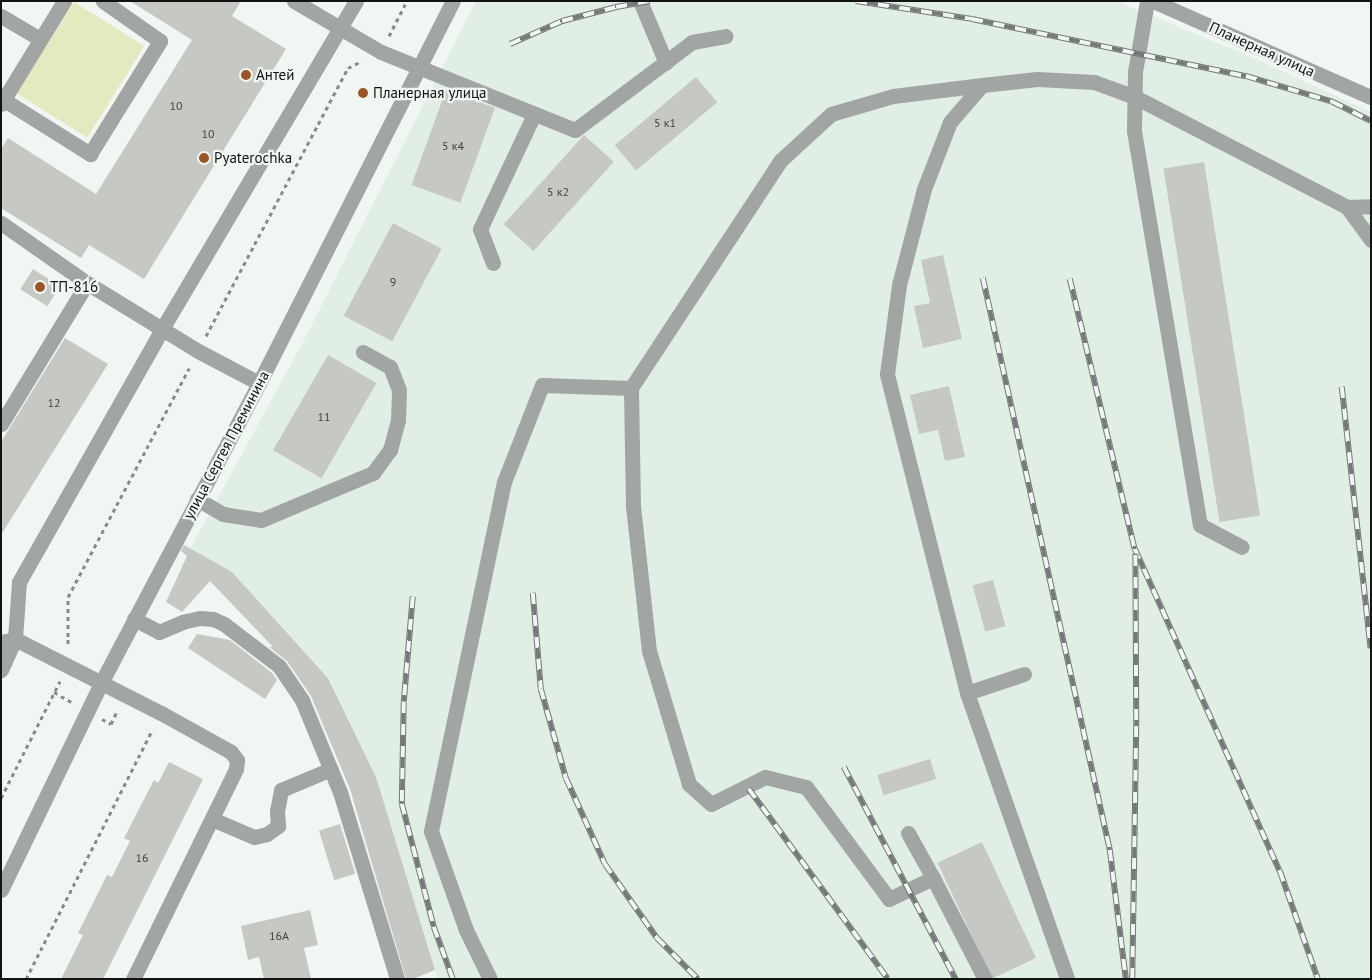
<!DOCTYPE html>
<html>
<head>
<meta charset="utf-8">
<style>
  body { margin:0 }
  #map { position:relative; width:1372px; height:980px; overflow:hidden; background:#f0f6f1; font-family:"PT Sans",sans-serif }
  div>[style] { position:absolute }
  .built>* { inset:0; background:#e1eee3 }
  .green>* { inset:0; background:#e5e9c0; transform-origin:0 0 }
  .building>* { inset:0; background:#c6c9c3; transform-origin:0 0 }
  .path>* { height:3px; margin-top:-1.5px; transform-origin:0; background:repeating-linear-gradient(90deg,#888c89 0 4px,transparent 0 8px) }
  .minor>* { height:15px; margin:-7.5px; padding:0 7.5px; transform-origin:7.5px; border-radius:7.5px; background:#a1a5a3 }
  .rail>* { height:5.5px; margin-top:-2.75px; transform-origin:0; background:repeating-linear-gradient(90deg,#f0f6f1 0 11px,#767a77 0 22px); box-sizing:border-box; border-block:1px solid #767a77 }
  .dots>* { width:14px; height:14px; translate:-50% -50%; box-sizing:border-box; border:2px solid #f0f6f1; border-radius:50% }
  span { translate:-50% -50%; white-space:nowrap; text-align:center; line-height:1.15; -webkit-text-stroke:4.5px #f0f6f1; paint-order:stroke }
  .number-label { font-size:12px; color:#3e413e }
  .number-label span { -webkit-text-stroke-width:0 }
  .street-label { font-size:15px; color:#111412 }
  .poi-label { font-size:15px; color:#111412 }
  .left { translate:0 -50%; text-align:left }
  .frame { position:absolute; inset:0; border:2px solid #111412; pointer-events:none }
</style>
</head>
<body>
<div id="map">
  <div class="built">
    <i style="clip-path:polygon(476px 1px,1116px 1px,1254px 58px,1371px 112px,1371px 979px,438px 979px,376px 777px,329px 678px,232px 572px,190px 549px,303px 342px)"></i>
  </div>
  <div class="green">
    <i style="left:74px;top:2px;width:83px;height:108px;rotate:32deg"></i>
  </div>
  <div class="building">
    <i style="clip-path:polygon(130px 1px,241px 1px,232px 16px,286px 49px,144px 279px,89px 245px,81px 258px,1px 208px,1px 149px,8px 138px,96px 194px,192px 40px)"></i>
    <i style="left:696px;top:77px;width:33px;height:106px;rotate:50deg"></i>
    <i style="left:446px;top:90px;width:52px;height:101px;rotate:20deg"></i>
    <i style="left:584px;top:135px;width:40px;height:120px;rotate:42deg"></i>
    <i style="left:1204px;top:162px;width:358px;height:41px;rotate:81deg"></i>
    <i style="left:393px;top:223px;width:55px;height:105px;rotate:28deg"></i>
    <i style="clip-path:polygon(943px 255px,962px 339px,923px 348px,914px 306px,930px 303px,921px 260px)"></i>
    <i style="left:33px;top:269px;width:32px;height:24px;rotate:32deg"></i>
    <i style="clip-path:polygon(65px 338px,108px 364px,1px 535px,1px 442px)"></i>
    <i style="left:328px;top:355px;width:56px;height:110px;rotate:30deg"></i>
    <i style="clip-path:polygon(949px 386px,965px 457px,945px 461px,938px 430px,919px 434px,910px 395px)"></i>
    <i style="clip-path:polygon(184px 545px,232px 572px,328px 678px,376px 777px,435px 970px,413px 979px,406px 979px,350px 789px,311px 696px,287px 661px,269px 647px,273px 647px,210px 581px,182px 612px,166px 602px,187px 556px,181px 551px)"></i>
    <i style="left:993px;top:580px;width:48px;height:21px;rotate:75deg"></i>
    <i style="clip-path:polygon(197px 634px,230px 640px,272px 673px,277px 680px,265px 699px,188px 648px)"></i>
    <i style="left:930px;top:759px;width:21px;height:55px;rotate:73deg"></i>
    <i style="clip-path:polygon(169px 762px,203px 779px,103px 979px,61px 979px,83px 935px,78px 933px,107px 875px,112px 877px,130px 841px,124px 838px,154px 780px,158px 783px)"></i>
    <i style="left:340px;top:824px;width:52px;height:22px;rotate:73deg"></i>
    <i style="left:982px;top:842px;width:128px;height:49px;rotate:65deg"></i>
    <i style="clip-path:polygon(310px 910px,318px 945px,304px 948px,311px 979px,264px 979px,259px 957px,248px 960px,241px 926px)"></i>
  </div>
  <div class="path">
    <i style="left:389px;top:36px;width:39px;rotate:-63deg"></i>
    <i style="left:206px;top:336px;width:303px;rotate:-62.1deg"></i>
    <i style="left:348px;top:68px;width:16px;rotate:-27deg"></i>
    <i style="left:68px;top:644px;width:47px;rotate:-90deg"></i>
    <i style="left:68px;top:597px;width:259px;rotate:-62.1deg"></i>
    <i style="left:54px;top:692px;width:22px;rotate:30deg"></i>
    <i style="left:102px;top:719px;width:10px;rotate:29deg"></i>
    <i style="left:111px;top:724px;width:14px;rotate:-65deg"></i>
    <i style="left:1px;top:798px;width:131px;rotate:-63.2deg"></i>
    <i style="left:26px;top:979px;width:280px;rotate:-63.1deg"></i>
  </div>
  <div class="minor">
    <i style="left:294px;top:1px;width:101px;rotate:30.4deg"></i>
    <i style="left:381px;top:52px;width:209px;rotate:21.9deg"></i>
    <i style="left:575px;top:130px;width:146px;rotate:-36.9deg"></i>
    <i style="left:692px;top:42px;width:34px;rotate:-10deg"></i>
    <i style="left:640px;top:1px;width:67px;rotate:67.2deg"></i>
    <i style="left:1147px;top:1px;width:72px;rotate:99.6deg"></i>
    <i style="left:1135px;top:72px;width:59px;rotate:91deg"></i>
    <i style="left:1134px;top:131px;width:399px;rotate:80.5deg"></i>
    <i style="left:1200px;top:525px;width:47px;rotate:27.6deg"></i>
    <i style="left:1153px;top:1px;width:238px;rotate:23.8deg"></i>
    <i style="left:1px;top:16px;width:45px;rotate:30.5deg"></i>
    <i style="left:4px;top:100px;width:102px;rotate:32.1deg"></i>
    <i style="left:90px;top:154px;width:133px;rotate:-58.2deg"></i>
    <i style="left:160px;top:41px;width:70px;rotate:-144.9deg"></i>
    <i style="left:1px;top:104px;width:121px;rotate:-58.5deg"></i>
    <i style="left:1347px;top:207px;width:41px;rotate:54deg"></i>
    <i style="left:1px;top:223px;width:105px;rotate:34.9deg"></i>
    <i style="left:87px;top:283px;width:130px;rotate:31.5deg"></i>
    <i style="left:198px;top:351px;width:69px;rotate:27.7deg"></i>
    <i style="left:493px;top:263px;width:36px;rotate:-111deg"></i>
    <i style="left:480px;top:229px;width:127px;rotate:-64.8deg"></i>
    <i style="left:1px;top:424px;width:165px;rotate:-58.6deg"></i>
    <i style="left:197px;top:499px;width:30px;rotate:30deg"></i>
    <i style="left:223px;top:514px;width:38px;rotate:9deg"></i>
    <i style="left:261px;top:520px;width:121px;rotate:-22.8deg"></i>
    <i style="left:373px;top:473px;width:29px;rotate:-54deg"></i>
    <i style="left:390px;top:450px;width:31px;rotate:-75deg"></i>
    <i style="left:398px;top:420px;width:30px;rotate:-88deg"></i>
    <i style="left:399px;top:390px;width:25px;rotate:-111deg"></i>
    <i style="left:390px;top:367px;width:31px;rotate:-151deg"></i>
    <i style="left:134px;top:619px;width:28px;rotate:27deg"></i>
    <i style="left:159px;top:632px;width:25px;rotate:-23deg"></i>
    <i style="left:182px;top:622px;width:18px;rotate:-13deg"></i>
    <i style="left:200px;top:618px;width:13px;rotate:4deg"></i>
    <i style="left:213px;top:619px;width:12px;rotate:24deg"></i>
    <i style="left:224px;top:624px;width:69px;rotate:37.4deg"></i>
    <i style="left:279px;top:666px;width:41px;rotate:55.9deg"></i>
    <i style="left:302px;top:700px;width:100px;rotate:67.6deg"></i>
    <i style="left:340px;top:792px;width:195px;rotate:73deg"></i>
    <i style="left:1px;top:642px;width:14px;rotate:-12deg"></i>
    <i style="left:15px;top:639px;width:57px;rotate:-86deg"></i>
    <i style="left:19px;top:582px;width:291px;rotate:-60.5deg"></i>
    <i style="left:162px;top:329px;width:381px;rotate:-59.4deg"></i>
    <i style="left:1px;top:670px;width:34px;rotate:-66deg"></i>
    <i style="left:15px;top:639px;width:164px;rotate:26.9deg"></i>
    <i style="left:161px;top:713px;width:80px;rotate:29.1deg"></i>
    <i style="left:231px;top:752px;width:10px;rotate:53deg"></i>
    <i style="left:237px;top:760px;width:9px;rotate:96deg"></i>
    <i style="left:236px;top:769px;width:234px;rotate:116.1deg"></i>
    <i style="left:1024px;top:674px;width:60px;rotate:161.6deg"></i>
    <i style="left:967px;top:693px;width:329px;rotate:-104.1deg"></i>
    <i style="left:887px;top:374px;width:90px;rotate:-82.3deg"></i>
    <i style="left:899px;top:285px;width:99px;rotate:-75.4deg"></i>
    <i style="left:924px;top:189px;width:72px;rotate:-68.8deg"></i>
    <i style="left:950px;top:122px;width:49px;rotate:-49.1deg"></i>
    <i style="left:982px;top:85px;width:55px;rotate:-6.2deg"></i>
    <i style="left:1037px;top:79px;width:57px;rotate:3deg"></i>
    <i style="left:1094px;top:82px;width:44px;rotate:20.1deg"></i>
    <i style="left:1135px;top:97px;width:239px;rotate:27.4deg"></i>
    <i style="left:1347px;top:207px;width:24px;rotate:-2deg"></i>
    <i style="left:967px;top:693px;width:303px;rotate:70.7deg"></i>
    <i style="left:212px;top:819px;width:46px;rotate:23.2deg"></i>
    <i style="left:254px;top:837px;width:13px;rotate:-13deg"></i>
    <i style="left:267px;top:834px;width:14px;rotate:-36deg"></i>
    <i style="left:278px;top:826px;width:15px;rotate:-94deg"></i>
    <i style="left:277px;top:811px;width:21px;rotate:-79deg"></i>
    <i style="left:281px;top:790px;width:54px;rotate:-22.8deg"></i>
    <i style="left:908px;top:833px;width:51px;rotate:60.9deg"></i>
    <i style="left:933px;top:878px;width:49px;rotate:154.5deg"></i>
    <i style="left:889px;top:899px;width:139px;rotate:-126.5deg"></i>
    <i style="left:806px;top:787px;width:42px;rotate:-166.3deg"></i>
    <i style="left:765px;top:777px;width:60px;rotate:153.4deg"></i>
    <i style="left:711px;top:804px;width:30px;rotate:-138deg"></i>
    <i style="left:689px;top:784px;width:139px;rotate:-106.7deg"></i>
    <i style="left:649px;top:651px;width:147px;rotate:-96.3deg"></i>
    <i style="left:633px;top:505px;width:117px;rotate:-91deg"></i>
    <i style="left:631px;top:388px;width:273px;rotate:-56.7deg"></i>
    <i style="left:781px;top:160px;width:68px;rotate:-42.6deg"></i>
    <i style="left:831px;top:114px;width:65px;rotate:-16.2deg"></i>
    <i style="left:893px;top:96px;width:90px;rotate:-7deg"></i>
    <i style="left:933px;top:878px;width:114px;rotate:62.8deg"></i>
    <i style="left:1px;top:890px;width:230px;rotate:-64.2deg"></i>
    <i style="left:101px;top:683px;width:339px;rotate:-62.2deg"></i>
    <i style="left:259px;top:383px;width:428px;rotate:-63.1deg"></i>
    <i style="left:490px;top:979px;width:55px;rotate:-116.1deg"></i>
    <i style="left:466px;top:930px;width:105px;rotate:-109.5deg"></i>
    <i style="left:431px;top:831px;width:357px;rotate:-78.2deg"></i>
    <i style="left:504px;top:482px;width:104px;rotate:-68.6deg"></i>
    <i style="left:542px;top:385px;width:89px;rotate:1.9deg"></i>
  </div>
  <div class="rail">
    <i style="left:856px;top:1px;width:117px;rotate:8.8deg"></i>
    <i style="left:972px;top:19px;width:280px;rotate:11.8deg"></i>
    <i style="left:1246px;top:76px;width:91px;rotate:16.6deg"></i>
    <i style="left:1333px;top:102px;width:42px;rotate:26.6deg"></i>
    <i style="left:510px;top:44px;width:57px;rotate:-23.9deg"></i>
    <i style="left:562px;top:21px;width:56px;rotate:-14.5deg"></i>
    <i style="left:616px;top:7px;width:34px;rotate:-10deg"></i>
    <i style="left:983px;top:278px;width:586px;rotate:77.48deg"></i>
    <i style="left:1110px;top:850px;width:130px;rotate:82.9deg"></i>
    <i style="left:1070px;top:279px;width:278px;rotate:76.5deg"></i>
    <i style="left:1135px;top:549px;width:353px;rotate:65.8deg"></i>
    <i style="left:1280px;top:871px;width:114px;rotate:70.6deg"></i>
    <i style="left:1342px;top:387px;width:263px;rotate:83.7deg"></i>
    <i style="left:533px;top:593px;width:96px;rotate:85.2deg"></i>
    <i style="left:541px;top:689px;width:92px;rotate:74.3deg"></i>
    <i style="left:566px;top:778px;width:94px;rotate:65.6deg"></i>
    <i style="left:605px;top:864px;width:90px;rotate:54.9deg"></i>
    <i style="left:657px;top:938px;width:58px;rotate:45deg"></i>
    <i style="left:413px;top:597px;width:105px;rotate:94.9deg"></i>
    <i style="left:404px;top:702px;width:102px;rotate:91.1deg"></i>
    <i style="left:402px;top:804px;width:127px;rotate:75.4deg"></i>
    <i style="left:434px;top:927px;width:55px;rotate:69.9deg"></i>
    <i style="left:844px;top:767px;width:240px;rotate:62.2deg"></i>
    <i style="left:749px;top:789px;width:235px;rotate:53.8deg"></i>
    <i style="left:1132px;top:979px;width:259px;rotate:-89.1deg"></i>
    <i style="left:1136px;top:720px;width:166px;rotate:-90.3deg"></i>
  </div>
  <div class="dots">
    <i style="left:246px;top:75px;background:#995626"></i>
    <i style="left:363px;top:93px;background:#995626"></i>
    <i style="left:204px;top:158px;background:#995626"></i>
    <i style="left:40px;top:287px;background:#995626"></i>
  </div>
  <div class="number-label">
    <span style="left:176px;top:106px">10</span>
    <span style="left:665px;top:123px">5 к1</span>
    <span style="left:208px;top:134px">10</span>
    <span style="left:453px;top:146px">5 к4</span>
    <span style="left:558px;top:192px">5 к2</span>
    <span style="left:393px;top:282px">9</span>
    <span style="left:54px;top:403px">12</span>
    <span style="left:324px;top:417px">11</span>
    <span style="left:142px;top:858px">16</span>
    <span style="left:279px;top:936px">16А</span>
  </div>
  <div class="street-label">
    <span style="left:1262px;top:49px;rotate:24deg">Планерная улица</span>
    <span style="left:226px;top:445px;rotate:-62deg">улица Сергея Преминина</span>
  </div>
  <div class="poi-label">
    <span class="left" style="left:256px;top:75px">Антей</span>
    <span class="left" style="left:373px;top:93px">Планерная улица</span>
    <span class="left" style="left:214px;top:158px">Pyaterochka</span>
    <span class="left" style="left:50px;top:287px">ТП-816</span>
  </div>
  <div class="frame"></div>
</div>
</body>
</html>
